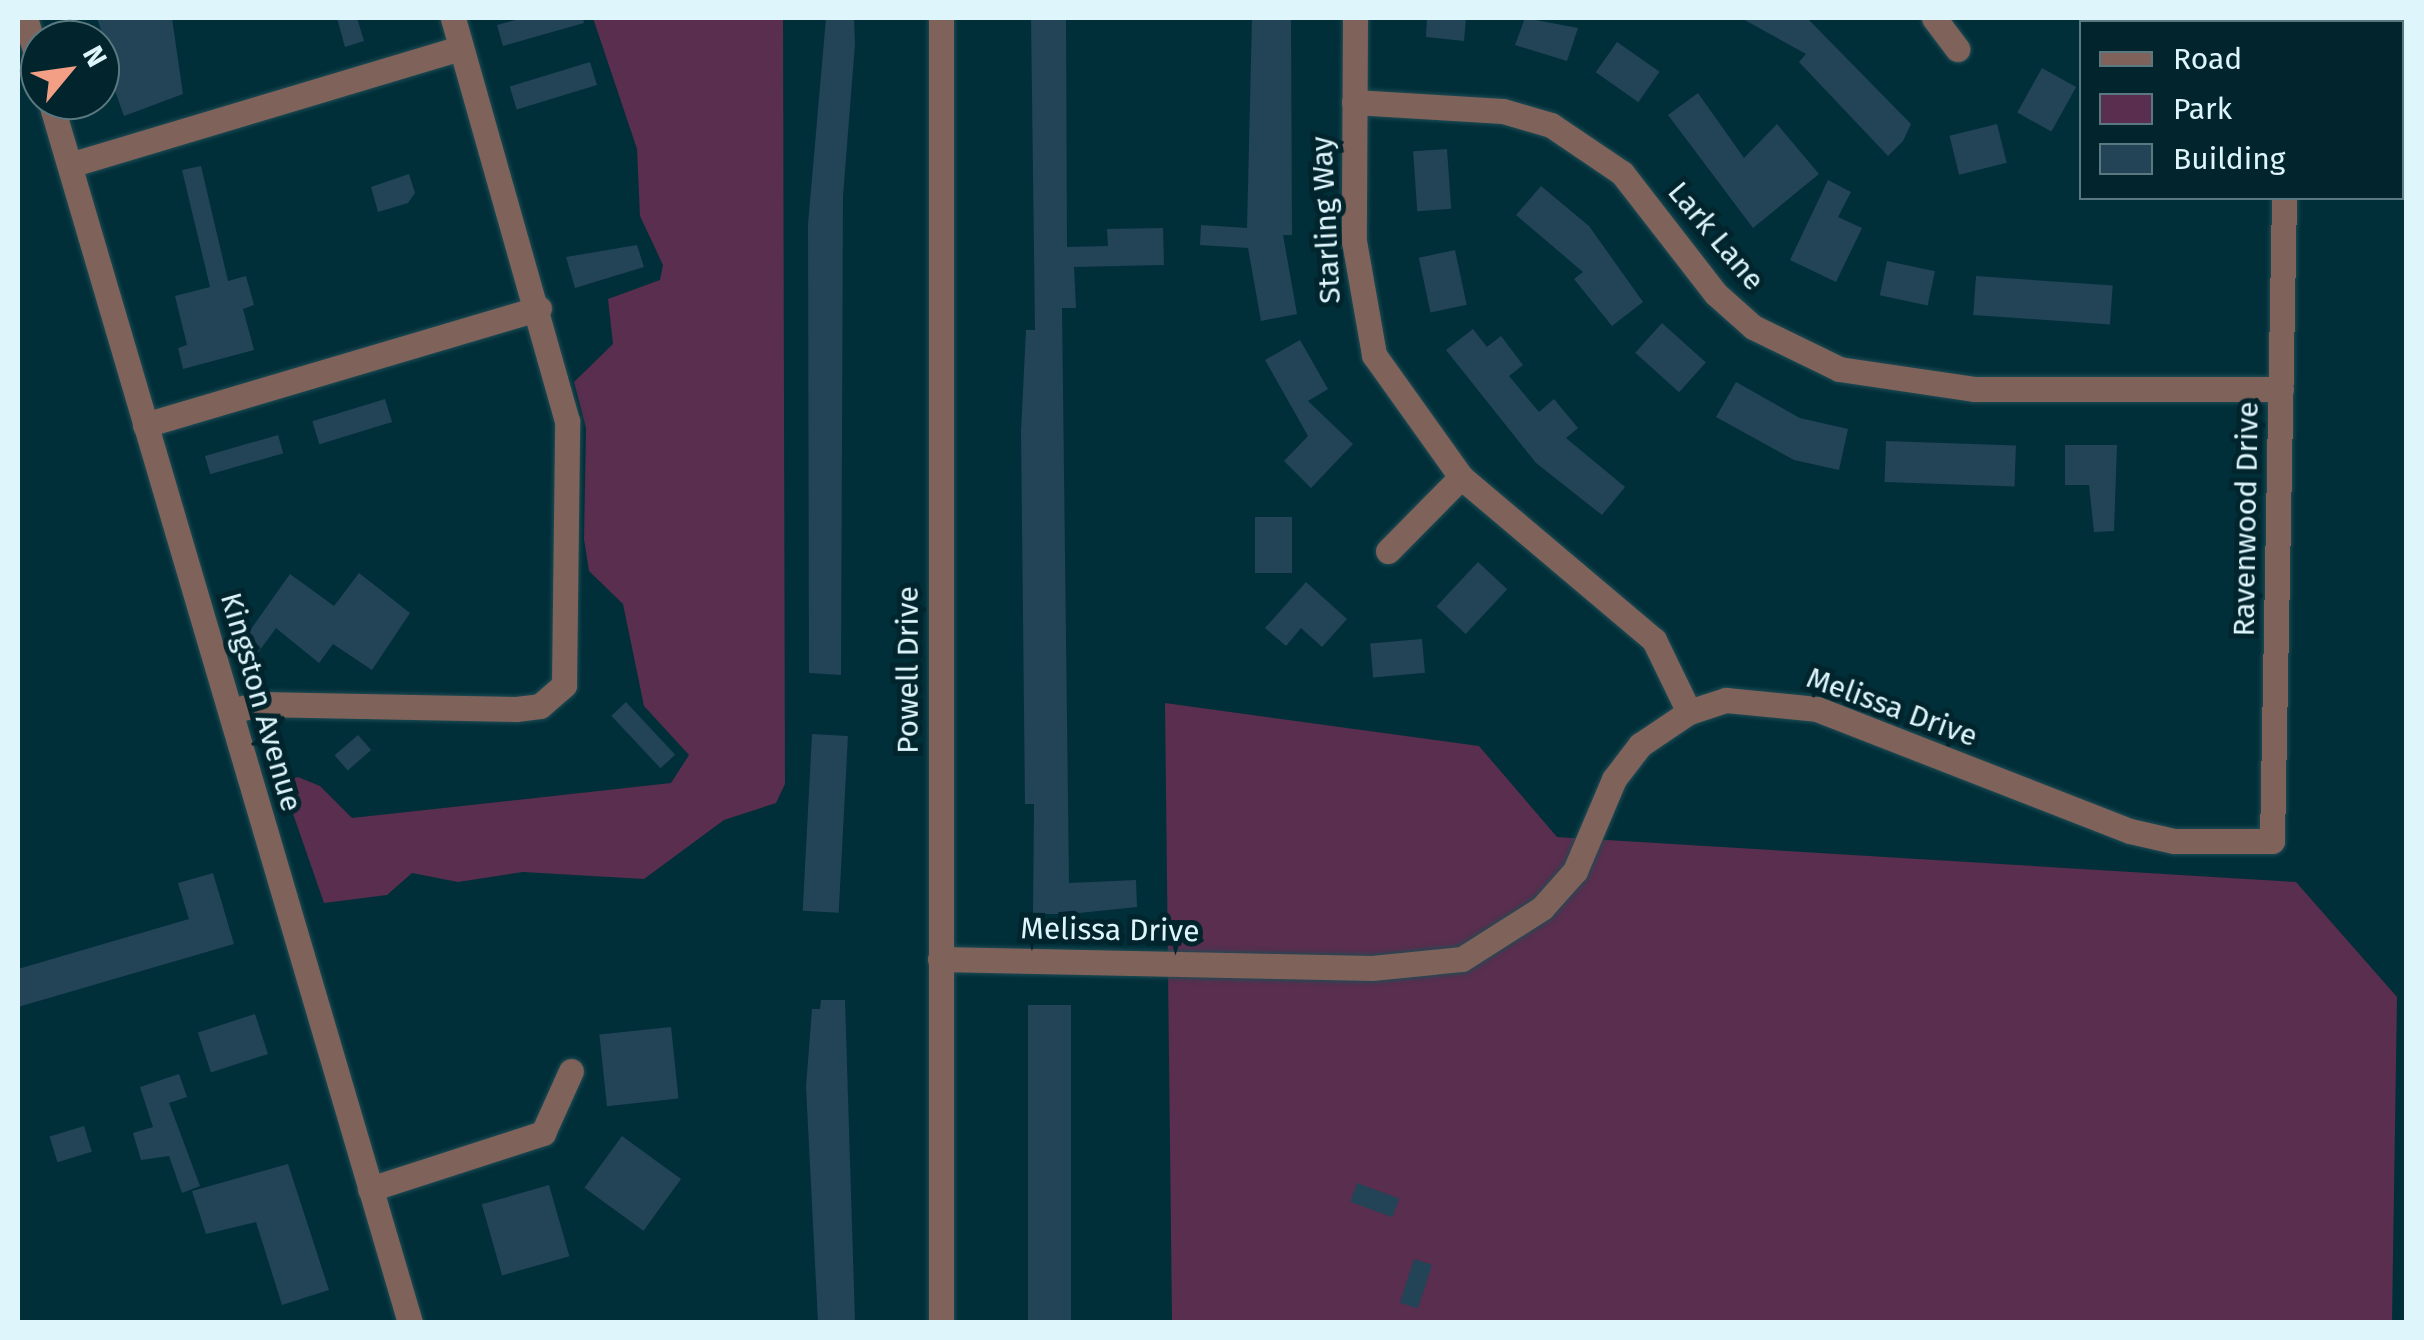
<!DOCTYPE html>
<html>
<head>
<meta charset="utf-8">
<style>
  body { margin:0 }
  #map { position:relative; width:2424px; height:1340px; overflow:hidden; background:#002f39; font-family:"Fira Sans",sans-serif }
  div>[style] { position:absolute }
  .green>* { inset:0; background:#592e4e }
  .building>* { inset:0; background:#234357; transform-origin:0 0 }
  .roads { filter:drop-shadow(0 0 2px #1f4b54) drop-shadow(0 0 2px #1f4b54) }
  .minor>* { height:25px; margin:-12.5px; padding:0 12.5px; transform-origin:12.5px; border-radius:12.5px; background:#7f635b }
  span { translate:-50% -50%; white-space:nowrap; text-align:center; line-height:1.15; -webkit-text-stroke:10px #02242c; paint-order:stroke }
  .street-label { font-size:30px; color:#def5fc }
  .frame { position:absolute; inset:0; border:20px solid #def5fc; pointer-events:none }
  .legend { position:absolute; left:2079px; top:20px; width:325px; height:180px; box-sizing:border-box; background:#02242c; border:2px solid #5a787f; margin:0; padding:12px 18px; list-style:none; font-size:30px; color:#def5fc }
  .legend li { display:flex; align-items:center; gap:20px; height:50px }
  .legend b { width:50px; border:2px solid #5a787f }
  .north { position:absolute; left:20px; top:20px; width:100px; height:100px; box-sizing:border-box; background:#02242c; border:2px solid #5a787f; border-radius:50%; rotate:61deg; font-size:28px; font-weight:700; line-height:40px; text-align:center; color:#def5fc }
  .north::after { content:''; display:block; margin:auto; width:35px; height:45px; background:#f39f85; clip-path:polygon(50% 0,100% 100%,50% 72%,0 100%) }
</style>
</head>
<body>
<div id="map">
  <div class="green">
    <i style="clip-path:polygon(593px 18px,783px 18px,785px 784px,776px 803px,724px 820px,644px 879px,523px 872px,458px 882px,412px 873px,387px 895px,324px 903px,282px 782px,298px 777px,320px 786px,352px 818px,671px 783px,689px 755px,644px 706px,623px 604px,589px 571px,584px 539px,586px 428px,574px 382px,613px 344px,608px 299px,660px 280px,663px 265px,640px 216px,637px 149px)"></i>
    <i style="clip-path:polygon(1165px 703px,1479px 746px,1557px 837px,2296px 882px,2397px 997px,2392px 1322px,1172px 1322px)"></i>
  </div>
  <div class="building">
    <i style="clip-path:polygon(97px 18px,172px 18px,183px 94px,124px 116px,96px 38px,103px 36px)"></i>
    <i style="clip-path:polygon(337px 18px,357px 18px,364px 41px,345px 47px)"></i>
    <i style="clip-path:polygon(523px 18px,583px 18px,584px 23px,503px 46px,497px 25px)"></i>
    <i style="clip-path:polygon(826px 18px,854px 18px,855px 44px,843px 196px,841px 675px,809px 673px,808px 224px)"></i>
    <i style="clip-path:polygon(1031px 18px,1066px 18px,1067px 247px,1108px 246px,1107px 229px,1163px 228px,1164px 265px,1074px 267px,1076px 308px,1062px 308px,1069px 883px,1136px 880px,1137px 907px,1069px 914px,1033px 914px,1034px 804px,1025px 804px,1021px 431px,1026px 330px,1035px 330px)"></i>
    <i style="clip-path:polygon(1252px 18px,1291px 18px,1292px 235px,1283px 235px,1297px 314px,1261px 321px,1248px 248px,1200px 245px,1201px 225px,1247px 228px)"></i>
    <i style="clip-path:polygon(1427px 18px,1466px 18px,1464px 41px,1426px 37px)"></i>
    <i style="clip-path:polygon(1525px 18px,1578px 28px,1567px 61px,1515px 45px)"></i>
    <i style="clip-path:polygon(1741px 18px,1807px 18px,1911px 124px,1903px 141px,1888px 156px,1799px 62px,1806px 54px)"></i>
    <i style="left:1617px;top:42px;width:52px;height:37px;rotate:35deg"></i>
    <i style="left:590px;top:62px;width:24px;height:84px;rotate:73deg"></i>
    <i style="left:2042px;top:68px;width:39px;height:51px;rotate:29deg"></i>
    <i style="clip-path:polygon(1698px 93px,1744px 158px,1777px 124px,1819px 174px,1753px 228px,1668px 115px)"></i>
    <i style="left:1997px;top:124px;width:40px;height:49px;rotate:76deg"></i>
    <i style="left:1447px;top:149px;width:60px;height:34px;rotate:86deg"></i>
    <i style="clip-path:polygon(201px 166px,228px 281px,246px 276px,254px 305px,243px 309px,254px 350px,183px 369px,178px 348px,187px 345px,175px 296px,210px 287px,182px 170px)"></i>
    <i style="clip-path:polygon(409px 174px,415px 193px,408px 203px,378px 212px,371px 187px)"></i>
    <i style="clip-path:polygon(1828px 180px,1851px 192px,1838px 217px,1862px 228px,1836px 282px,1790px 260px)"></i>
    <i style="clip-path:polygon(1541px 186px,1589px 226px,1643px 302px,1612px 326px,1574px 279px,1583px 272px,1516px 215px)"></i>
    <i style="clip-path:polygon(637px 245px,644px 267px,575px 288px,566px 257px)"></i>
    <i style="left:1455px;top:250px;width:56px;height:37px;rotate:78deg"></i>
    <i style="left:1887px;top:261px;width:49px;height:35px;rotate:12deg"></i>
    <i style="left:1976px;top:276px;width:137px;height:39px;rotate:4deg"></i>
    <i style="left:1662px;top:323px;width:59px;height:40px;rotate:42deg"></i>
    <i style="clip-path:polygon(1473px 329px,1487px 347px,1501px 336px,1523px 365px,1509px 376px,1539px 412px,1554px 399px,1578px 428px,1566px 438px,1625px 487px,1602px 515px,1536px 463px,1446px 350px)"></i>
    <i style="clip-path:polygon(1300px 340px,1328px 389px,1308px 401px,1353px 444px,1311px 488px,1284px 461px,1308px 436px,1265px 360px)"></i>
    <i style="clip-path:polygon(1736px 382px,1800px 418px,1848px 429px,1839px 470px,1794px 460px,1716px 417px)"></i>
    <i style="left:385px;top:399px;width:24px;height:76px;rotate:73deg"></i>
    <i style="left:278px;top:435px;width:19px;height:76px;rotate:74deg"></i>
    <i style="left:1886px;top:441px;width:130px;height:41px;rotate:2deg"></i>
    <i style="clip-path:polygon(2065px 445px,2117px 445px,2114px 531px,2094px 532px,2089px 485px,2065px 485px)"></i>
    <i style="left:1255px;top:517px;width:37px;height:56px"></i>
    <i style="left:1478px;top:562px;width:40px;height:61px;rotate:43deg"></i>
    <i style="clip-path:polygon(359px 573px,410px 613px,372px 670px,333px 644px,319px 663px,276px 628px,257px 654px,241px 643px,290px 574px,334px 606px)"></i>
    <i style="clip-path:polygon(1306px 582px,1347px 619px,1322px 647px,1301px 628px,1286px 646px,1265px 628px)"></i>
    <i style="left:1422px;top:639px;width:34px;height:52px;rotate:85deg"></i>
    <i style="left:626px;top:702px;width:72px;height:20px;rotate:47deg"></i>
    <i style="left:812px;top:734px;width:36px;height:177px;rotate:3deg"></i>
    <i style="left:358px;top:735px;width:20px;height:31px;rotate:49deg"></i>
    <i style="clip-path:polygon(213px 873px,234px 944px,18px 1007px,18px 969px,189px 919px,178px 883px)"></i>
    <i style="clip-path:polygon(821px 1000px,845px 1000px,855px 1322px,818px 1322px,806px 1087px,812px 1009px,820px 1009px)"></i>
    <i style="left:1071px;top:1005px;width:317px;height:43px;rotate:90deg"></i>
    <i style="left:255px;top:1014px;width:42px;height:60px;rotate:72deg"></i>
    <i style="left:671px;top:1027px;width:72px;height:72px;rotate:84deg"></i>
    <i style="clip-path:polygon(179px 1074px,187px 1097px,169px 1103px,200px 1186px,182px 1193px,169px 1156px,141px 1160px,133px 1133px,153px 1127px,140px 1087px)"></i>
    <i style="left:84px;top:1126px;width:27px;height:36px;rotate:73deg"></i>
    <i style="left:622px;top:1136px;width:73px;height:64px;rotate:36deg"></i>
    <i style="clip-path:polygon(288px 1164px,329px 1290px,282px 1305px,256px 1222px,206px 1234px,192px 1191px)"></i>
    <i style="left:1357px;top:1183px;width:45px;height:20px;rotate:20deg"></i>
    <i style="left:549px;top:1185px;width:74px;height:70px;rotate:74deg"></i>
    <i style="left:1414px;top:1259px;width:19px;height:46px;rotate:18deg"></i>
  </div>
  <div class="roads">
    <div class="minor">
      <i style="left:25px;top:18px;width:50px;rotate:72.6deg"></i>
      <i style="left:1355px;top:18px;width:223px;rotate:90.3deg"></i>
      <i style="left:1354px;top:241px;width:116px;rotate:80deg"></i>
      <i style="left:1374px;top:355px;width:150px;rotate:54.5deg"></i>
      <i style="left:1461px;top:477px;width:253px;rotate:40.2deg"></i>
      <i style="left:1654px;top:640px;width:80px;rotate:64.1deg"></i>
      <i style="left:1934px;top:18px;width:39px;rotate:53deg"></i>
      <i style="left:2283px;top:18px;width:4px;rotate:76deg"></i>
      <i style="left:50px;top:100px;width:1274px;rotate:73.59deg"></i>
      <i style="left:1354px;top:102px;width:149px;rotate:3.5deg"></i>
      <i style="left:1503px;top:111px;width:50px;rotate:16.3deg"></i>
      <i style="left:1551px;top:125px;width:86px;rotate:34.1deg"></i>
      <i style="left:1622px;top:173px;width:153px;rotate:52.2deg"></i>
      <i style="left:1716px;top:294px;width:50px;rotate:41.7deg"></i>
      <i style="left:1753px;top:327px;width:96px;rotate:26deg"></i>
      <i style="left:1839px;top:369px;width:136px;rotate:8.4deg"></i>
      <i style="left:1974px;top:389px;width:307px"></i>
      <i style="left:70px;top:165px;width:408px;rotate:-16.7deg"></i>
      <i style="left:145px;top:425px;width:411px;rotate:-16.5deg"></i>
      <i style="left:1388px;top:551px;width:104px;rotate:-45.4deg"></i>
      <i style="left:231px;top:711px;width:29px;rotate:-14deg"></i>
      <i style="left:259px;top:704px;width:257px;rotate:1.1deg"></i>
      <i style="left:516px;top:709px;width:24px;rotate:-7deg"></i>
      <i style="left:540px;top:706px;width:32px;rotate:-41deg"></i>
      <i style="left:564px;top:685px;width:264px;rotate:-89.3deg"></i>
      <i style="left:567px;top:421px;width:419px;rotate:-105.8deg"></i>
      <i style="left:940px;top:959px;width:432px;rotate:1.2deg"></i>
      <i style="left:1372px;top:968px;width:90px;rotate:-5.7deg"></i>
      <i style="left:1462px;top:959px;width:95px;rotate:-32.5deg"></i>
      <i style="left:1542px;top:908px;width:50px;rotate:-48.3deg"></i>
      <i style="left:1575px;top:871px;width:100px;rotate:-67deg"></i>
      <i style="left:1614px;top:779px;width:43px;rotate:-52.6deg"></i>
      <i style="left:1640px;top:745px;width:59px;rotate:-34deg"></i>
      <i style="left:1689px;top:712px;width:39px;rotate:-18deg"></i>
      <i style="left:1726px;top:700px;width:91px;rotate:5.6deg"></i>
      <i style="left:1817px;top:709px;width:336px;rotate:21.3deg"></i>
      <i style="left:2130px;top:831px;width:45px;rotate:12.8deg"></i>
      <i style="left:2174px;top:841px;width:98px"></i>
      <i style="left:2272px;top:841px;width:643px;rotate:-88.93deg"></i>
      <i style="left:370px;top:1189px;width:182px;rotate:-17.9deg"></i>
      <i style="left:543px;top:1133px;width:68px;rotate:-65.7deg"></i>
      <i style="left:941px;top:1322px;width:1304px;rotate:-90deg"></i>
    </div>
  </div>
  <div class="street-label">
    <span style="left:1326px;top:220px;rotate:-93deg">Starling Way</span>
    <span style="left:1716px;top:236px;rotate:50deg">Lark Lane</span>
    <span style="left:2246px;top:519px;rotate:-89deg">Ravenwood Drive</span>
    <span style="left:908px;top:670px;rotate:-90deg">Powell Drive</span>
    <span style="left:261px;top:702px;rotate:74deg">Kingston Avenue</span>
    <span style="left:1892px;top:707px;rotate:20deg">Melissa Drive</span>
    <span style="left:1110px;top:930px;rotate:1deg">Melissa Drive</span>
  </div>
  <div class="frame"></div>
  <ul class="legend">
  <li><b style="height:12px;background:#7f635b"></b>Road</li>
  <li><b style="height:28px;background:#592e4e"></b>Park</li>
  <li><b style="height:28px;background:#234357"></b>Building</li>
  </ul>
  <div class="north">N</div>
</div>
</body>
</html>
